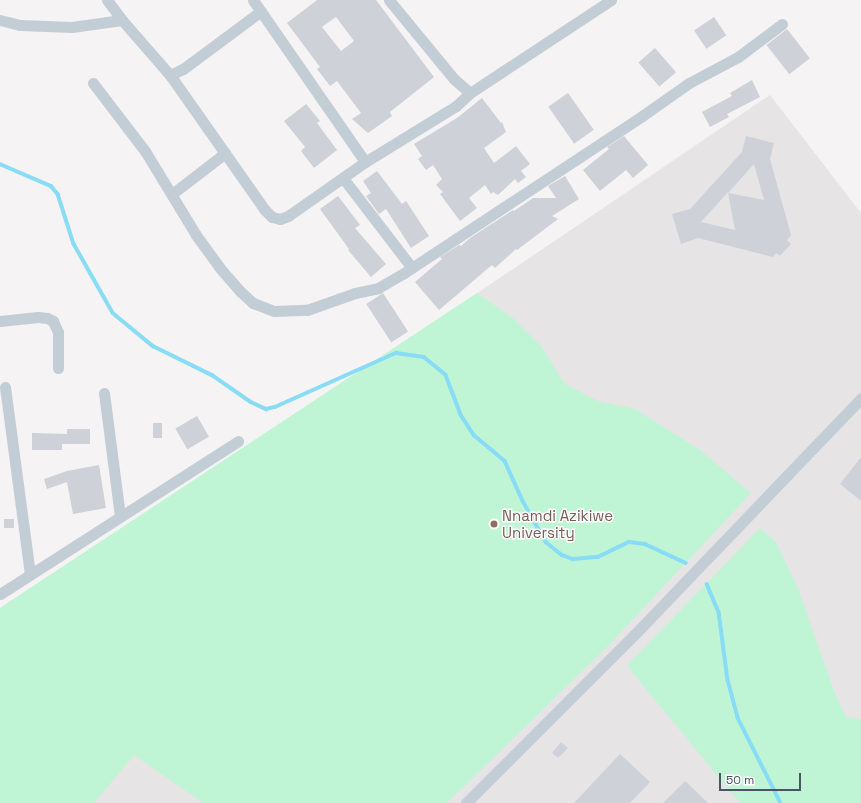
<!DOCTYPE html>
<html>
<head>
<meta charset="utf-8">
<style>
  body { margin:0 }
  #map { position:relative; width:861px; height:803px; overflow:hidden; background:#f5f3f3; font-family:"Space Grotesk",sans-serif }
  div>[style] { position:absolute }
  .education>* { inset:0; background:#e6e4e5 }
  .green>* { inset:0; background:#bff5d5 }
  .stream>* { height:3.5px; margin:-1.75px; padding:0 1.75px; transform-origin:1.75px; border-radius:1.75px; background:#88dcf5 }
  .building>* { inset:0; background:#ced1d8; transform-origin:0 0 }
  .minor>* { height:11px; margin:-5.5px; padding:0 5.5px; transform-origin:5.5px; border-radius:5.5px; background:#c3cdd5 }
  .dots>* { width:11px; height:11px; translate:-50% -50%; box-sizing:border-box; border:2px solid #fff; border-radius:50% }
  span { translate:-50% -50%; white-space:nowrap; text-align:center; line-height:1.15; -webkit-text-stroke:3px #fff; paint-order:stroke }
  .education-label { font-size:15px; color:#785e54 }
  .left { translate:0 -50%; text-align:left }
  .scale { position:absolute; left:719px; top:773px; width:82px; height:18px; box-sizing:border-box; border:2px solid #485563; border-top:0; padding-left:5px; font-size:12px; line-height:14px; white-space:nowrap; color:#485563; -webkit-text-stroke:3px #fff; paint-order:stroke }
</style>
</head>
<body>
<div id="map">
  <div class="education">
    <i style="clip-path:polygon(770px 95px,861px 213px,861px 803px,0 803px,0 608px,395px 349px)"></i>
  </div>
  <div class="green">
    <i style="clip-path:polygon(477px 293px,514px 319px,541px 346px,565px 384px,598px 401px,635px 409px,700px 450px,751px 493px,610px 644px,447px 803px,203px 803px,134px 755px,94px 803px,0 803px,0 608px)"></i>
    <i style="clip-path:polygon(760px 528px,776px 542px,798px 588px,834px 691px,846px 717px,861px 719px,861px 803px,740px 803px,627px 666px)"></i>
  </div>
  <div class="stream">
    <i style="left:0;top:164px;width:56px;rotate:23.3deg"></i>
    <i style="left:51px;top:186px;width:11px;rotate:49deg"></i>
    <i style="left:58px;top:194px;width:52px;rotate:72.3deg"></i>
    <i style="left:74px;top:244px;width:79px;rotate:60.5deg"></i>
    <i style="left:113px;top:313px;width:52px;rotate:39.5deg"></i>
    <i style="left:153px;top:346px;width:66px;rotate:26.2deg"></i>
    <i style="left:212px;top:375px;width:47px;rotate:34.7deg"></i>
    <i style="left:251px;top:402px;width:17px;rotate:25deg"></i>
    <i style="left:266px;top:409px;width:9px;rotate:-13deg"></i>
    <i style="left:275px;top:407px;width:133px;rotate:-24.1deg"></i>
    <i style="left:396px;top:353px;width:28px;rotate:8deg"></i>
    <i style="left:424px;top:357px;width:28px;rotate:39deg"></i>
    <i style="left:446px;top:375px;width:43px;rotate:69.4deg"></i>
    <i style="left:461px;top:415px;width:24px;rotate:57deg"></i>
    <i style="left:474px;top:435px;width:40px;rotate:40deg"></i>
    <i style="left:505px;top:461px;width:44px;rotate:65.8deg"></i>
    <i style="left:523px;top:501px;width:47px;rotate:60.7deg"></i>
    <i style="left:546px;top:542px;width:21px;rotate:39deg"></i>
    <i style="left:562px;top:555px;width:12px;rotate:20deg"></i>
    <i style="left:573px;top:559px;width:25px;rotate:-5deg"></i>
    <i style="left:598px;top:557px;width:34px;rotate:-26deg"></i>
    <i style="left:629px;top:542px;width:16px;rotate:7deg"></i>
    <i style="left:645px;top:544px;width:45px;rotate:24.9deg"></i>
    <i style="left:707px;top:584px;width:30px;rotate:67deg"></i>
    <i style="left:719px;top:612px;width:69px;rotate:82.5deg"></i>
    <i style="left:728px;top:680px;width:39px;rotate:75deg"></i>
    <i style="left:738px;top:718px;width:95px;rotate:63.2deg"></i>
  </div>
  <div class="building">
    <i style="clip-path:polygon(evenodd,317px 0,376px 0,434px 77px,390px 112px,392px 116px,368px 133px,352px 119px,361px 113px,337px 81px,330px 86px,317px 69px,320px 67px,287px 23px,317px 0,336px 17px,354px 41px,341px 51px,322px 27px,336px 17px)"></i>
    <i style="left:714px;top:17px;width:22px;height:24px;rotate:56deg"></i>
    <i style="left:787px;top:29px;width:37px;height:26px;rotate:52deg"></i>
    <i style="left:655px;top:48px;width:32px;height:22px;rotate:49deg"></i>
    <i style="clip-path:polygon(752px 80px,760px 97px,727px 114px,729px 117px,710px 127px,702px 112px,732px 96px,730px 93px)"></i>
    <i style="left:568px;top:93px;width:45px;height:24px;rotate:55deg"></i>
    <i style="clip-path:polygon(482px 98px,501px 123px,502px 122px,506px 132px,484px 148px,494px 163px,516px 146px,530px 164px,521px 171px,526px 177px,518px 183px,515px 179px,498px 195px,493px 192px,491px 194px,485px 185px,469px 198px,477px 208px,460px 221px,440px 194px,443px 192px,436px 185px,442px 179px,433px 165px,426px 170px,418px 159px,422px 156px,414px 144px,457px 118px)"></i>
    <i style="clip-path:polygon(306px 104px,320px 121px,317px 123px,337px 150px,314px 168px,301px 151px,305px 147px,284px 121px)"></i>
    <i style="clip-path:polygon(624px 136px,648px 165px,633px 178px,626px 170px,600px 191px,583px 170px,609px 149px,607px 147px)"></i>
    <i style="clip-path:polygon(evenodd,746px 136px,774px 143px,770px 159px,791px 235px,787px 240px,791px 244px,780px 256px,776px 253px,773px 257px,698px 238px,681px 244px,672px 214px,690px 209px,742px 152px,746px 136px,754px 164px,764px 200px,728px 193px,754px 164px,746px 136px,728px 192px,735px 230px,701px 222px,728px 192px)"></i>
    <i style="clip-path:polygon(377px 171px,402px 204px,406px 201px,429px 236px,411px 248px,386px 209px,379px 214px,366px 196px,371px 193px,363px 181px)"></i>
    <i style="clip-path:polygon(565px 176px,579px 199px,552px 216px,558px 219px,517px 250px,516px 249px,495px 268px,492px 265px,439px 310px,415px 282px,442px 259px,440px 257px,459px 245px,461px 246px,470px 238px,513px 210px,514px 211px,533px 198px,556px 198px,548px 186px)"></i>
    <i style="clip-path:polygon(338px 196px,360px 225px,355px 228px,386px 264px,371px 277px,348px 250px,349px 249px,320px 209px)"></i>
    <i style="left:383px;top:293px;width:46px;height:20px;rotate:57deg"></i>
    <i style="left:197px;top:416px;width:24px;height:25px;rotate:60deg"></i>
    <i style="left:153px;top:423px;width:9px;height:15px"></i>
    <i style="clip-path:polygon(67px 429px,90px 429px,90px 444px,62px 444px,62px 450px,32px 450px,32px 433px,67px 434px)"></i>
    <i style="clip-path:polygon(861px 457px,861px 501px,840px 484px)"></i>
    <i style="clip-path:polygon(99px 465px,106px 508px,73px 514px,67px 482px,47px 489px,44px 479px,67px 471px)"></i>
    <i style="left:14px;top:519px;width:9px;height:10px;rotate:90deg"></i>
    <i style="clip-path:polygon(561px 742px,568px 748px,558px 758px,552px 753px)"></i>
    <i style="clip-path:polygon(620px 754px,650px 782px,630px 803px,574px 803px)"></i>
    <i style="clip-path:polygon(685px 781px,708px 803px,663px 803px)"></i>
  </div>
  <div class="minor">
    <i style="left:107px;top:0;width:25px;rotate:53deg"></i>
    <i style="left:122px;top:20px;width:73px;rotate:48.9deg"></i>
    <i style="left:170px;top:75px;width:165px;rotate:54.9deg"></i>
    <i style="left:265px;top:210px;width:10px;rotate:45deg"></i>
    <i style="left:272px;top:217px;width:8px;rotate:14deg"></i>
    <i style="left:280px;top:219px;width:9px;rotate:-21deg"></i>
    <i style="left:288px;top:216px;width:94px;rotate:-35deg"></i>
    <i style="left:365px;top:162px;width:107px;rotate:-31.6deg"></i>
    <i style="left:456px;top:106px;width:19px;rotate:-43deg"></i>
    <i style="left:470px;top:93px;width:169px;rotate:-33.4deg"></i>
    <i style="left:253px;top:0;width:197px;rotate:55.3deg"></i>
    <i style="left:389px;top:0;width:102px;rotate:50.6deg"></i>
    <i style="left:454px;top:79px;width:21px;rotate:41deg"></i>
    <i style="left:0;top:20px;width:21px;rotate:14deg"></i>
    <i style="left:20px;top:25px;width:52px;rotate:2.2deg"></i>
    <i style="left:72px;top:27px;width:50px;rotate:-8deg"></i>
    <i style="left:170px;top:75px;width:14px;rotate:-25deg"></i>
    <i style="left:183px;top:69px;width:97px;rotate:-36.6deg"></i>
    <i style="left:93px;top:83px;width:86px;rotate:52.6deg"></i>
    <i style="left:145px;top:151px;width:98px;rotate:58.7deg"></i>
    <i style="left:196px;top:235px;width:39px;rotate:54deg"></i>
    <i style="left:219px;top:267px;width:33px;rotate:49deg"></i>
    <i style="left:241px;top:292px;width:16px;rotate:43deg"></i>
    <i style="left:253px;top:303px;width:22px;rotate:21deg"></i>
    <i style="left:274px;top:311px;width:33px;rotate:-2deg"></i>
    <i style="left:307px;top:310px;width:51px;rotate:-19.5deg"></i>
    <i style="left:355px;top:293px;width:24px;rotate:-12deg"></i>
    <i style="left:378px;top:288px;width:30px;rotate:-30deg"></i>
    <i style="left:404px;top:273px;width:285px;rotate:-33.4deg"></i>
    <i style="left:642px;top:116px;width:57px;rotate:-35.1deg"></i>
    <i style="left:689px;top:83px;width:55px;rotate:-28deg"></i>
    <i style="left:738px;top:57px;width:55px;rotate:-36.9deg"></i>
    <i style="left:343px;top:178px;width:113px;rotate:52.5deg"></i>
    <i style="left:172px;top:194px;width:67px;rotate:-37.7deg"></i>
    <i style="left:0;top:321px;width:38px;rotate:-6deg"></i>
    <i style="left:38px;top:317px;width:9px;rotate:6deg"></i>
    <i style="left:47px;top:318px;width:7px;rotate:27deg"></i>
    <i style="left:53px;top:321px;width:12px;rotate:66deg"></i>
    <i style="left:58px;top:332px;width:36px;rotate:90deg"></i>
    <i style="left:5px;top:387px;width:189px;rotate:82.4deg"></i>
    <i style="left:104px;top:393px;width:124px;rotate:82.6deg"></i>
    <i style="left:0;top:594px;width:283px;rotate:-32.7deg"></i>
    <i style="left:466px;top:803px;width:238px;rotate:-45deg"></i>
    <i style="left:634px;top:635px;width:328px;rotate:-46.2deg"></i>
  </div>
  <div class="dots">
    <i style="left:494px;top:524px;background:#8d6e63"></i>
  </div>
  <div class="education-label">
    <span class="left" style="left:502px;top:524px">Nnamdi Azikiwe<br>University</span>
  </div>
  <div class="scale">50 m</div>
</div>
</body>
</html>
